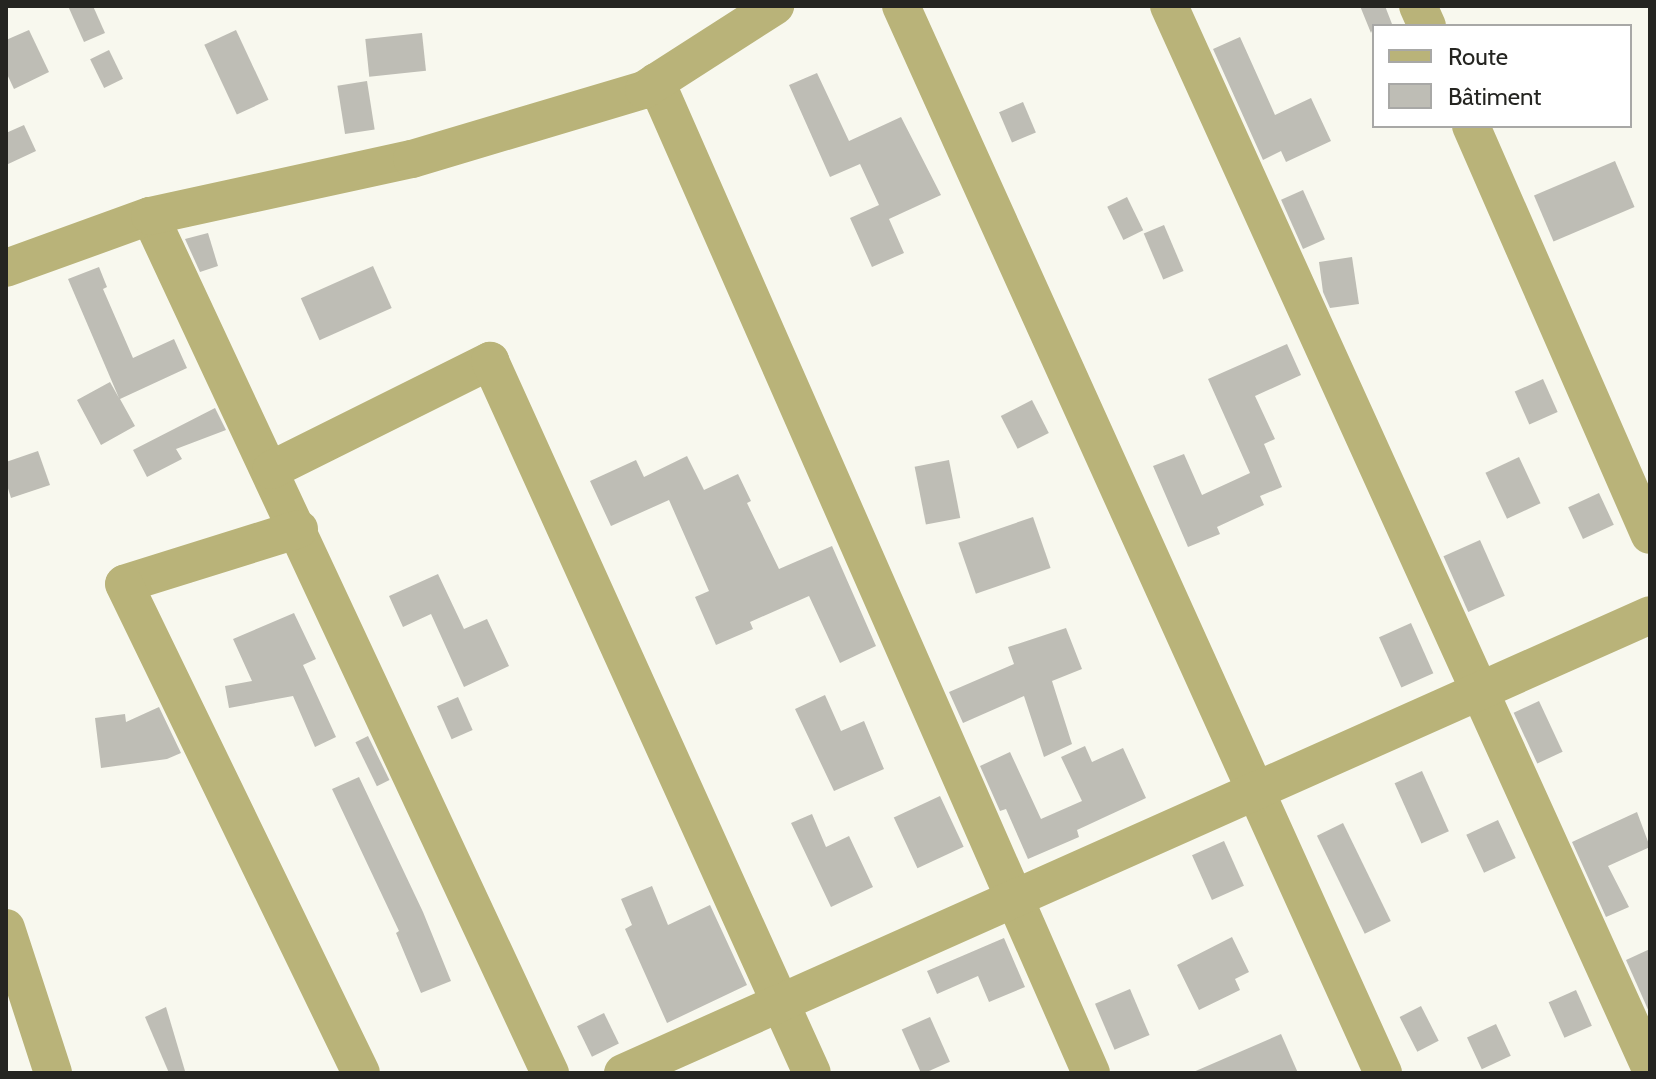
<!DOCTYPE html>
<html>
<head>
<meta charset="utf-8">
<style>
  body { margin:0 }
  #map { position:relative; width:1656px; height:1079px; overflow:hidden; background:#f8f8ee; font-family:Cabin,sans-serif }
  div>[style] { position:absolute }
  .building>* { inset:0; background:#bebdb5; transform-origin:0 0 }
  .minor>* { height:38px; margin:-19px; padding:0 19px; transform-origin:19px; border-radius:19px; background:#b9b379 }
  span { translate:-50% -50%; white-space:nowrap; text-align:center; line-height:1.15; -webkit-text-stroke:6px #fff; paint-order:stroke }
  .frame { position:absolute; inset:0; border:8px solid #252521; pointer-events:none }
  .legend { position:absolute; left:1372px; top:24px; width:260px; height:104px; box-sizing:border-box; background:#fff; border:2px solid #a8a8a6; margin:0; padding:10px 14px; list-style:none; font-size:24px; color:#252521 }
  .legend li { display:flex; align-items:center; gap:16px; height:40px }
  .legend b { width:40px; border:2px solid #a8a8a6 }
</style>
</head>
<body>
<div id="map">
  <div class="building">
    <i style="clip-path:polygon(68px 6px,93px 6px,105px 33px,84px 42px)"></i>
    <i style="clip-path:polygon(1360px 6px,1385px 6px,1392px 24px,1374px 26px,1371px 33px)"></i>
    <i style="clip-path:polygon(29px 30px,49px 72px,14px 89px,6px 72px,6px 40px)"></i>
    <i style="left:236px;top:30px;width:77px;height:35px;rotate:65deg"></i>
    <i style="left:422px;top:33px;width:38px;height:57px;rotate:84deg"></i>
    <i style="clip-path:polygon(1240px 37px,1275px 115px,1311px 98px,1331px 141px,1286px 162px,1281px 151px,1263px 160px,1213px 49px)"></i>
    <i style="left:109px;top:50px;width:32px;height:21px;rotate:64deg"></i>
    <i style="clip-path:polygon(817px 73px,849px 141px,901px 117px,941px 195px,889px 219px,904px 253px,872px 267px,850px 218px,879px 205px,860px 164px,830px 177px,789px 85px)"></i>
    <i style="left:367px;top:81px;width:49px;height:30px;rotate:81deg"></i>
    <i style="left:1023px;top:102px;width:33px;height:26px;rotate:67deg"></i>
    <i style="clip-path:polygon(24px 125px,36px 151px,6px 165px,6px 133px)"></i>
    <i style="left:1615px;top:161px;width:50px;height:88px;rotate:67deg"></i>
    <i style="left:1303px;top:190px;width:54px;height:24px;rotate:66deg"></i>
    <i style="left:1127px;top:197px;width:37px;height:22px;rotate:64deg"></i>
    <i style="left:1164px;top:225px;width:50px;height:22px;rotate:67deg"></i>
    <i style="clip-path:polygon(208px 233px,218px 266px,200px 272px,185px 239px)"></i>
    <i style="clip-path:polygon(1352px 257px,1359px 304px,1330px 308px,1323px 292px,1319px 262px)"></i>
    <i style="left:373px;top:266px;width:46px;height:79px;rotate:66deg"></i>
    <i style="clip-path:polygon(99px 267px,107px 287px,103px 289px,133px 358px,174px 339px,187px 368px,120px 399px,135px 426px,101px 445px,77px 400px,110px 382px,119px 398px,68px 279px)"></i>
    <i style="clip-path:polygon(1287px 344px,1301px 375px,1255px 396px,1275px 439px,1264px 444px,1282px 487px,1260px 496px,1264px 505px,1217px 527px,1220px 534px,1188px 547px,1153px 466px,1184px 454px,1202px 495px,1250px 473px,1208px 379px)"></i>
    <i style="left:1543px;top:379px;width:36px;height:31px;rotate:66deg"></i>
    <i style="left:1032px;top:400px;width:37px;height:35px;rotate:63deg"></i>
    <i style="clip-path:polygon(215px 408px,226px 430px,176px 449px,182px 459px,147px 477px,133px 450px)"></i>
    <i style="clip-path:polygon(38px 451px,50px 485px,11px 498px,6px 482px,6px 462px)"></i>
    <i style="clip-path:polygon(687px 456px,704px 490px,738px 474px,751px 501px,747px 503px,779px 569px,832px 546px,876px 646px,840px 663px,809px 596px,750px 622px,753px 629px,716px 645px,695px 597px,709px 591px,669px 500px,611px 526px,590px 481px,636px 460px,644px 477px)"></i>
    <i style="left:1519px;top:457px;width:51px;height:37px;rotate:65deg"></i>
    <i style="left:949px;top:460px;width:59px;height:35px;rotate:79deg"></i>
    <i style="left:1599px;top:493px;width:35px;height:34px;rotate:65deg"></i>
    <i style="left:1033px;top:517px;width:54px;height:79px;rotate:71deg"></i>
    <i style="left:1480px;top:540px;width:61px;height:40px;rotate:66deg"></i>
    <i style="clip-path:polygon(438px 574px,464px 629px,487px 619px,509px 666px,464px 687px,431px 614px,403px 627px,389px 596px)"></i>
    <i style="clip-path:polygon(294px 613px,316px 659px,303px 665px,336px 737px,315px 747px,293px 696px,229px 708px,225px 686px,252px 681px,233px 639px)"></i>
    <i style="left:1411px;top:623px;width:55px;height:35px;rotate:66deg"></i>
    <i style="clip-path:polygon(1066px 628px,1082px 669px,1052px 681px,1072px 744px,1044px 757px,1024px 696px,963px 723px,949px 692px,1014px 664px,1008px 647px)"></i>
    <i style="clip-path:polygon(825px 695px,841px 731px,864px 721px,884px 769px,834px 791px,795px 709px)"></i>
    <i style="left:458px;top:697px;width:36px;height:23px;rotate:66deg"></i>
    <i style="left:1539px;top:701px;width:56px;height:28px;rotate:65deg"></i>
    <i style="clip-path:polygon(159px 707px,181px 753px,167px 759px,101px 768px,95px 718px,125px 714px,126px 722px)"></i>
    <i style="left:368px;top:736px;width:49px;height:14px;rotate:64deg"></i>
    <i style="clip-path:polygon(1085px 746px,1092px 762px,1123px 748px,1146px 798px,1077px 830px,1079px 837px,1028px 859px,1006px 809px,1000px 811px,980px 766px,1010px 752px,1041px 819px,1082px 801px,1061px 757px)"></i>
    <i style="left:1422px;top:771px;width:66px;height:30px;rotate:66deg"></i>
    <i style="clip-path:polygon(359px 777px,423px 912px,451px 981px,421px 993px,396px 933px,399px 931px,332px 789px)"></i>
    <i style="left:940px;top:796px;width:56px;height:51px;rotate:65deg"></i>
    <i style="clip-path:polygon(1637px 812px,1650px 847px,1608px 866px,1629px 907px,1606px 917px,1572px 842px)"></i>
    <i style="clip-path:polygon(812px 814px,826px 847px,849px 836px,873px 887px,831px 907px,791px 823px)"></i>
    <i style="left:1498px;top:820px;width:42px;height:35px;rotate:65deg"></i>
    <i style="left:1343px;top:823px;width:109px;height:29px;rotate:64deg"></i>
    <i style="left:1224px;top:841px;width:49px;height:35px;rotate:66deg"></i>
    <i style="clip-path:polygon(652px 886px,668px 925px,710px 905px,747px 985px,667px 1023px,625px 929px,632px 925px,621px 899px)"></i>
    <i style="clip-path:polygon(1232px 937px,1249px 972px,1235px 979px,1240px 990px,1199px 1010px,1177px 965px)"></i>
    <i style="clip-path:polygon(1004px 938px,1025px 987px,989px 1002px,978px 976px,937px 994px,927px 971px)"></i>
    <i style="clip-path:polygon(1650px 949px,1650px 1014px,1626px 960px)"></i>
    <i style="left:1130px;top:989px;width:50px;height:38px;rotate:67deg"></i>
    <i style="left:1576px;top:990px;width:39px;height:30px;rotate:66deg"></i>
    <i style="left:1421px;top:1006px;width:39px;height:24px;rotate:63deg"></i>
    <i style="clip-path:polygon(166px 1007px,185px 1071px,180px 1073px,169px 1073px,145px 1017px)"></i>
    <i style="left:604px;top:1013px;width:34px;height:30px;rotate:64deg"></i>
    <i style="left:930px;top:1017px;width:49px;height:31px;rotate:66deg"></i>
    <i style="left:1496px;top:1024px;width:35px;height:32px;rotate:65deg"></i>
    <i style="clip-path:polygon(1281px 1034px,1298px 1073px,1191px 1073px)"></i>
  </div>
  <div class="minor">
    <i style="left:901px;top:6px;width:1171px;rotate:65.69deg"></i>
    <i style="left:1169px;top:6px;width:1165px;rotate:65.61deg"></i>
    <i style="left:1418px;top:6px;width:22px;rotate:66deg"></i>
    <i style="left:656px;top:82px;width:1082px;rotate:66.3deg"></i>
    <i style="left:1471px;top:126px;width:446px;rotate:66.4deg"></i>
    <i style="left:150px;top:216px;width:946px;rotate:64.98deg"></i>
    <i style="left:6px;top:268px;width:153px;rotate:-19.9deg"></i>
    <i style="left:150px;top:216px;width:268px;rotate:-12.3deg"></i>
    <i style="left:412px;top:159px;width:242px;rotate:-16.6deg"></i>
    <i style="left:644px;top:90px;width:156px;rotate:-32.7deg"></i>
    <i style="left:271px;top:470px;width:245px;rotate:-26.5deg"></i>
    <i style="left:490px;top:361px;width:781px;rotate:65.67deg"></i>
    <i style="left:299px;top:529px;width:183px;rotate:162.6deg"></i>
    <i style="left:124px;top:584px;width:543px;rotate:64.14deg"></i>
    <i style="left:6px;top:928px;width:152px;rotate:72deg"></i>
    <i style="left:623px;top:1073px;width:1124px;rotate:-24.03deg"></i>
  </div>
  <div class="frame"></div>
  <ul class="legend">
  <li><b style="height:10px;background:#b9b379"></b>Route</li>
  <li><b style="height:22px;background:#bebdb5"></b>Bâtiment</li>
  </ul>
</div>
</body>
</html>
